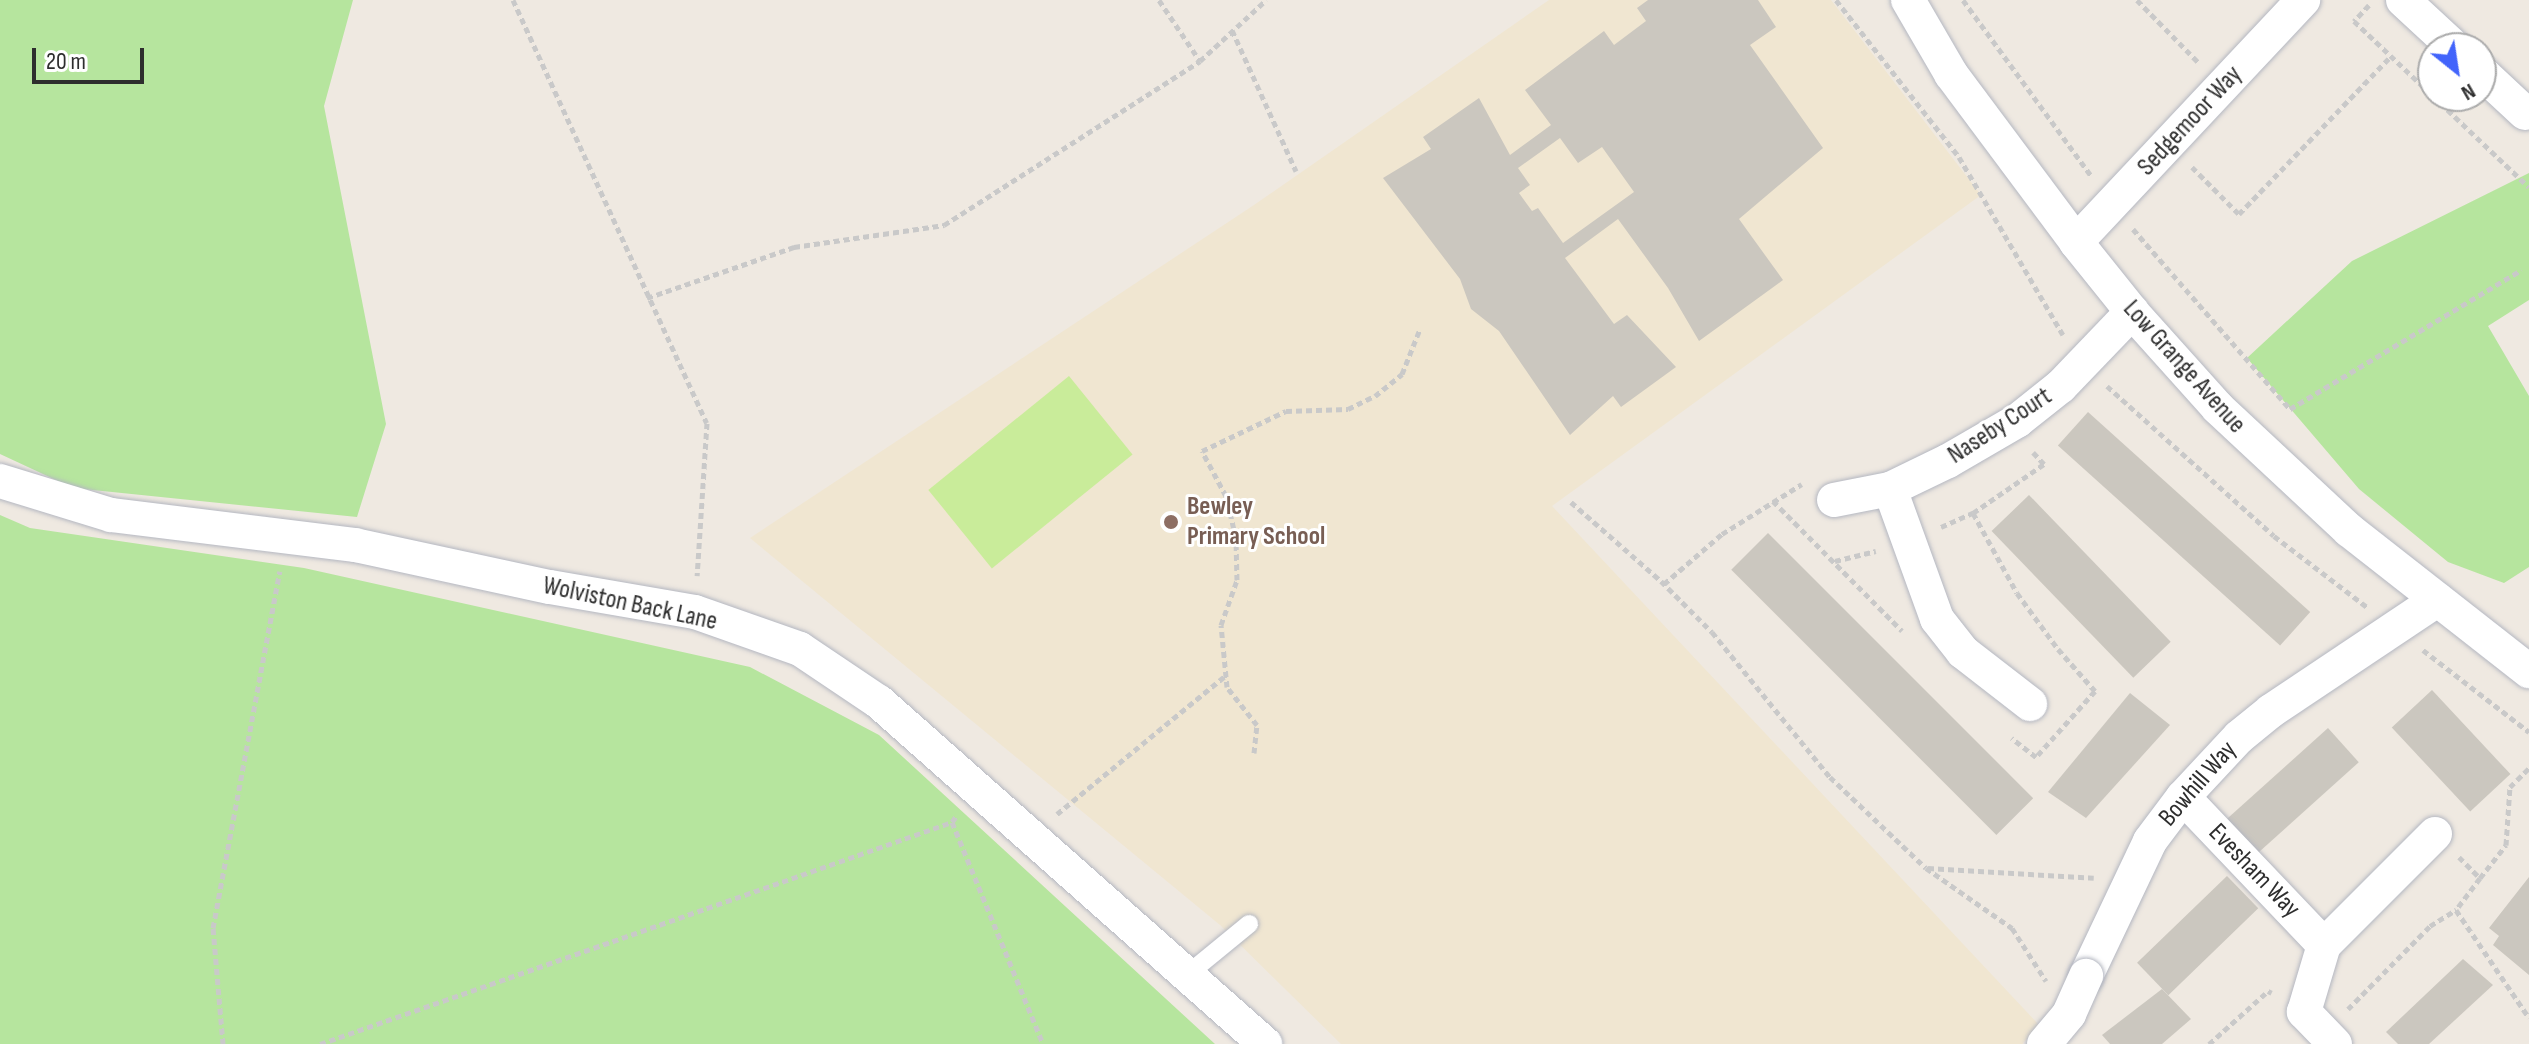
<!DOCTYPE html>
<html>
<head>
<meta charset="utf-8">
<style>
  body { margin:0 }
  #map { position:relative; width:2529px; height:1044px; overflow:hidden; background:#efe9e1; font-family:"Sofia Sans Condensed",sans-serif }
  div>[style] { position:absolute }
  .education>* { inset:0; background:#f0e6d1 }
  .green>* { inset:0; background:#b6e59e }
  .pitch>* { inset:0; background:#c9ec9a; transform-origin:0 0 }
  .building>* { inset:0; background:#cbc7bf; transform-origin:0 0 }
  .path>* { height:5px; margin-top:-2.5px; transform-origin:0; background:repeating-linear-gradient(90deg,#c9c9c9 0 6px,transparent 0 10px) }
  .roads { filter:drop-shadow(0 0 2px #b4b7c1) drop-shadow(0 0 2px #b4b7c1) }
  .lane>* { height:18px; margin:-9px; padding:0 9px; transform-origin:9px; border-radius:9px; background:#fff }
  .street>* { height:34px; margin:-17px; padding:0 17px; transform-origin:17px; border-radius:17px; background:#fff }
  .bridges { filter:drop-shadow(0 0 2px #b4b7c1) drop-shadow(0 0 2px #b4b7c1) }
  .street-bridge>* { height:34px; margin:-17px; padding:0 17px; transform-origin:17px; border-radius:17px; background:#fff }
  .dots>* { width:22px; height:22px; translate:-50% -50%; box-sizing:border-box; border:4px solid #fff; border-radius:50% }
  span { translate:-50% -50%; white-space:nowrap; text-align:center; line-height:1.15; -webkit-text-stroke:6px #fff; paint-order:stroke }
  .street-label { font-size:26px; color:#2e2e2e }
  .education-label { font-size:26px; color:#785e54; font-weight:700 }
  .left { translate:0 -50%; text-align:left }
  .north { position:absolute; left:2417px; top:32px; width:80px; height:80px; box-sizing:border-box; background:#fff; border:2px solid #ababab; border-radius:50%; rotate:150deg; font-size:22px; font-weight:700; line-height:32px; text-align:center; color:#2e2e2e }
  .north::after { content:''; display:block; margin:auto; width:28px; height:36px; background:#4264fb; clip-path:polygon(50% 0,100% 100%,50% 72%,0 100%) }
  .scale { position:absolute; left:32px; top:48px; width:112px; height:36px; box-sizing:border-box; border:4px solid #2e2e2e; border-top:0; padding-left:10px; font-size:24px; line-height:28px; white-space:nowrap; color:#2e2e2e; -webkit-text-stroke:6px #fff; paint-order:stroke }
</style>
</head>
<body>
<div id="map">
  <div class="education">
    <i style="clip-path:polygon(1549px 0,1831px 0,1981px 195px,1552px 506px,2040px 1026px,2022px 1044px,1341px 1044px,1220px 925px,750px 538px,1254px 205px)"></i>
  </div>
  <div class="green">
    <i style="clip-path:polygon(0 0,353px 0,324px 106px,386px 424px,357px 517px,73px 488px,0 454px)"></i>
    <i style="clip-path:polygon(2529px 173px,2529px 300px,2488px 326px,2529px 396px,2529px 567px,2504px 583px,2448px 562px,2359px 489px,2247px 358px,2352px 261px)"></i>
    <i style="clip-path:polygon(0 515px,30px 528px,304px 568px,750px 667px,879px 735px,1215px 1044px,0 1044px)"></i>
  </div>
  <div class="pitch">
    <i style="left:1069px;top:376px;width:101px;height:181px;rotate:51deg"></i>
  </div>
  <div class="building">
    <i style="clip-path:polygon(evenodd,1648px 0,1758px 0,1776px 27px,1750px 45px,1823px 148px,1739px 219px,1783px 280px,1699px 341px,1668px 288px,1618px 219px,1565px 258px,1614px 324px,1627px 315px,1676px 367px,1621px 407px,1613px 396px,1570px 435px,1499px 331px,1471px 309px,1460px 279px,1383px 178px,1431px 149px,1423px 137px,1479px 98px,1510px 155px,1551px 125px,1525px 90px,1604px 31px,1614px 45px,1646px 21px,1637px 8px,1648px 0,1560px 138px,1578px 163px,1602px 147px,1634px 192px,1563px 243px,1538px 208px,1532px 211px,1519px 193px,1530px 185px,1518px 168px,1560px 138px)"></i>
    <i style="left:2088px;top:412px;width:299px;height:45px;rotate:42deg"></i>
    <i style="left:2029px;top:495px;width:204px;height:52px;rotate:46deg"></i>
    <i style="left:1768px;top:533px;width:375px;height:52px;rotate:45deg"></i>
    <i style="left:2432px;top:690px;width:115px;height:55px;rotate:47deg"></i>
    <i style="clip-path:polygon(2130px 693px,2170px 725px,2086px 818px,2048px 792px)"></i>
    <i style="left:2328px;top:728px;width:46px;height:138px;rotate:48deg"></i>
    <i style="left:2227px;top:876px;width:45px;height:125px;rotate:46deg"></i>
    <i style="clip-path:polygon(2529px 877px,2529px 975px,2493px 945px,2499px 936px,2489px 928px)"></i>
    <i style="clip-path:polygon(2463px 959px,2493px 985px,2429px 1044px,2398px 1044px,2386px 1032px)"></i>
    <i style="clip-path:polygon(2162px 989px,2191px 1019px,2162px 1044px,2110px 1044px,2102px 1035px)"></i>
  </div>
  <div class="path">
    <i style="left:513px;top:0;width:465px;rotate:65.4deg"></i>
    <i style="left:707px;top:423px;width:153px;rotate:93.7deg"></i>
    <i style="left:1159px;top:0;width:73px;rotate:56.1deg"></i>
    <i style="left:1836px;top:0;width:199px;rotate:51.9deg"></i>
    <i style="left:1959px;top:157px;width:206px;rotate:59.7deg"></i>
    <i style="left:1963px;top:0;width:219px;rotate:53.9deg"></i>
    <i style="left:2137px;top:0;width:87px;rotate:45.5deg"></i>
    <i style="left:2369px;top:5px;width:22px;rotate:133deg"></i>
    <i style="left:2354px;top:21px;width:109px;rotate:43.5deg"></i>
    <i style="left:1232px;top:30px;width:155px;rotate:65.6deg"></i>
    <i style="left:2433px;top:96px;width:132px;rotate:43.5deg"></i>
    <i style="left:2192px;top:167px;width:66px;rotate:45deg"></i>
    <i style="left:2239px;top:214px;width:219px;rotate:-46.1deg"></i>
    <i style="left:2133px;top:229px;width:239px;rotate:48.9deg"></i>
    <i style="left:2290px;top:409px;width:270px;rotate:-31deg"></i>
    <i style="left:647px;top:298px;width:156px;rotate:-19.1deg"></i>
    <i style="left:794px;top:247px;width:152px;rotate:-8.3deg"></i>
    <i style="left:944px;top:225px;width:304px;rotate:-32.6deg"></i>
    <i style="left:1200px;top:61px;width:90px;rotate:-42.7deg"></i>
    <i style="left:2107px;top:386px;width:224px;rotate:41.9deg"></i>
    <i style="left:2274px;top:536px;width:117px;rotate:37.4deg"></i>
    <i style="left:1773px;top:501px;width:183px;rotate:45.2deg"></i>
    <i style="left:1571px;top:502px;width:120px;rotate:41.3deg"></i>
    <i style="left:1661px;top:581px;width:72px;rotate:45deg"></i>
    <i style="left:1712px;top:632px;width:187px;rotate:50.9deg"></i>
    <i style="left:1830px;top:777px;width:132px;rotate:43.5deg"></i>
    <i style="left:1926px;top:868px;width:105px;rotate:34.9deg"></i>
    <i style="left:2012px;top:928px;width:63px;rotate:57.3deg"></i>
    <i style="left:1973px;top:513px;width:91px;rotate:61.2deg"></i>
    <i style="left:2017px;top:593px;width:69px;rotate:53.8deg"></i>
    <i style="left:2058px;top:649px;width:56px;rotate:48.6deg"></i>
    <i style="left:2095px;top:691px;width:89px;rotate:131.8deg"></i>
    <i style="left:2036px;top:757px;width:31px;rotate:-142deg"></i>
    <i style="left:1941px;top:527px;width:35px;rotate:-24deg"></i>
    <i style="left:1973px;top:513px;width:86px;rotate:-34.6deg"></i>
    <i style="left:2044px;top:464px;width:16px;rotate:-133deg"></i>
    <i style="left:1835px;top:561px;width:42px;rotate:-13.7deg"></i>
    <i style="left:1664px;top:584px;width:77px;rotate:-40.8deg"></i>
    <i style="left:1722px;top:534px;width:94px;rotate:-32deg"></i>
    <i style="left:2423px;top:650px;width:134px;rotate:37.7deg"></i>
    <i style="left:1254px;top:753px;width:28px;rotate:-84deg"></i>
    <i style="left:1257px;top:725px;width:48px;rotate:-128.3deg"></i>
    <i style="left:1227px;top:687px;width:62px;rotate:-95.5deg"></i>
    <i style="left:1221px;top:625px;width:48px;rotate:-70.4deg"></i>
    <i style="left:1237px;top:580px;width:42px;rotate:-91.4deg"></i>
    <i style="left:1236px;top:538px;width:43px;rotate:-103.4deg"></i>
    <i style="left:1226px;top:496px;width:51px;rotate:-118.1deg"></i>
    <i style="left:1202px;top:451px;width:93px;rotate:-25.5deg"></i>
    <i style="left:1286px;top:411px;width:62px;rotate:-1.8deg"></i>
    <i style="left:1348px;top:409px;width:30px;rotate:-26deg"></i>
    <i style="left:1375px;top:396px;width:35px;rotate:-39deg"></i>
    <i style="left:1402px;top:374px;width:48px;rotate:-68.2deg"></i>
    <i style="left:1057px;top:814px;width:219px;rotate:-39.4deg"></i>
    <i style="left:952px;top:822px;width:240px;rotate:67.7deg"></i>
    <i style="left:2459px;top:857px;width:30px;rotate:45deg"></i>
    <i style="left:2480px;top:878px;width:40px;rotate:127deg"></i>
    <i style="left:2456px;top:910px;width:130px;rotate:55.9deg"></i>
    <i style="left:1928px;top:868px;width:166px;rotate:3.4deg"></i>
    <i style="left:2480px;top:878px;width:42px;rotate:-51.8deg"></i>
    <i style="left:2506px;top:845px;width:58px;rotate:-86.1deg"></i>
    <i style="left:2510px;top:787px;width:27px;rotate:-45deg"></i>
    <i style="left:2348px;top:1009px;width:117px;rotate:-45.3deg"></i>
    <i style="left:2430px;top:926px;width:31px;rotate:-32deg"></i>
    <i style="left:223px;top:1044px;width:116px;rotate:-94.9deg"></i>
    <i style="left:213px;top:928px;width:363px;rotate:-79.4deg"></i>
    <i style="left:320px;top:1044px;width:670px;rotate:-19.35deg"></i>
    <i style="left:952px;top:822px;width:9px;rotate:-54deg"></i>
    <i style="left:2209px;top:1044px;width:79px;rotate:-41.9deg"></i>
    <i style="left:2268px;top:991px;width:4px;rotate:27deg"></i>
  </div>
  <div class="roads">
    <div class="lane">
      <i style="left:1188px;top:974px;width:79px;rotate:-39.3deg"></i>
    </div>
    <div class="street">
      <i style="left:1908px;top:0;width:86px;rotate:59.8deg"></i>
      <i style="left:1951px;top:74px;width:209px;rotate:53.3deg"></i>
      <i style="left:2076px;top:242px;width:90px;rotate:51.3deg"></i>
      <i style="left:2132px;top:312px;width:129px;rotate:48.1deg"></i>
      <i style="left:2218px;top:408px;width:179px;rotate:43deg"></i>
      <i style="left:2349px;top:530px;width:229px;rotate:38.1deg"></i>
      <i style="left:2403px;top:0;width:71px;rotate:42.7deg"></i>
      <i style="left:2481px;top:72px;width:60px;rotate:43deg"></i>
      <i style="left:2076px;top:242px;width:332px;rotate:-46.8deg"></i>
      <i style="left:0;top:481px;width:116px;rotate:17deg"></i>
      <i style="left:111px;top:515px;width:246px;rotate:7deg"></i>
      <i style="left:355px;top:545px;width:199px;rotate:12.2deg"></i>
      <i style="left:550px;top:587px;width:147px;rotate:9.8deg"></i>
      <i style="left:695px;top:612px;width:111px;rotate:19.4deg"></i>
      <i style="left:800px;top:649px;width:95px;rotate:33.9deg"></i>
      <i style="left:879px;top:702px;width:516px;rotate:41.54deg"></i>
      <i style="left:1890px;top:489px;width:138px;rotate:70.1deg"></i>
      <i style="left:1937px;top:619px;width:42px;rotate:51.8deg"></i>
      <i style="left:1963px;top:652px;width:85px;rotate:37.8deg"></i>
      <i style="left:1834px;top:500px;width:57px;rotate:-11.1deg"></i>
      <i style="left:1890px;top:489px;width:64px;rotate:-25.8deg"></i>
      <i style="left:1948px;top:461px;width:80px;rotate:-30.1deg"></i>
      <i style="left:2017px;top:421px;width:56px;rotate:-38.5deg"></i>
      <i style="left:2061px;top:386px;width:103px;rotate:-46.2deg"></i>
      <i style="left:2183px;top:797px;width:204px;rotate:46.4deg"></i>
      <i style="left:2086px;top:976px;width:149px;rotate:-64.6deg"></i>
      <i style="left:2150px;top:841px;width:55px;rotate:-53.1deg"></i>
      <i style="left:2183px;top:797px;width:82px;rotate:-47deg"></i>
      <i style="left:2239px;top:737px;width:41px;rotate:-39.1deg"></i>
      <i style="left:2271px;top:711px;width:200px;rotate:-33.8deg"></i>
      <i style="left:2335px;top:1044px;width:45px;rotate:-134.1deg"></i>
      <i style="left:2304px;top:1012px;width:70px;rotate:-73.4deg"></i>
      <i style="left:2324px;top:945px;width:157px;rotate:-45deg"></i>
    </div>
  </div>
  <div class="bridges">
    <div class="street-bridge">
      <i style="left:2044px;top:1044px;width:39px;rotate:-50deg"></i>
      <i style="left:2069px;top:1014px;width:42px;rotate:-65.9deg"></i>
    </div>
  </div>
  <div class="dots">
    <i style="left:1171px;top:522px;background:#8d6e63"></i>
  </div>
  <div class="street-label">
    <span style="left:2190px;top:121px;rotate:-47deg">Sedgemoor Way</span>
    <span style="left:2184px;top:367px;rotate:48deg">Low Grange Avenue</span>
    <span style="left:2000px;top:426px;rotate:-33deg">Naseby Court</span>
    <span style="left:630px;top:604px;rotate:12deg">Wolviston Back Lane</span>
    <span style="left:2198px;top:784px;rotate:-49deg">Bowhill Way</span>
    <span style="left:2254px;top:871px;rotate:46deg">Evesham Way</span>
  </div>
  <div class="education-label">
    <span class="left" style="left:1187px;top:522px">Bewley<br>Primary School</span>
  </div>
  <div class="north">N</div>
  <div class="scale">20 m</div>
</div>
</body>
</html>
